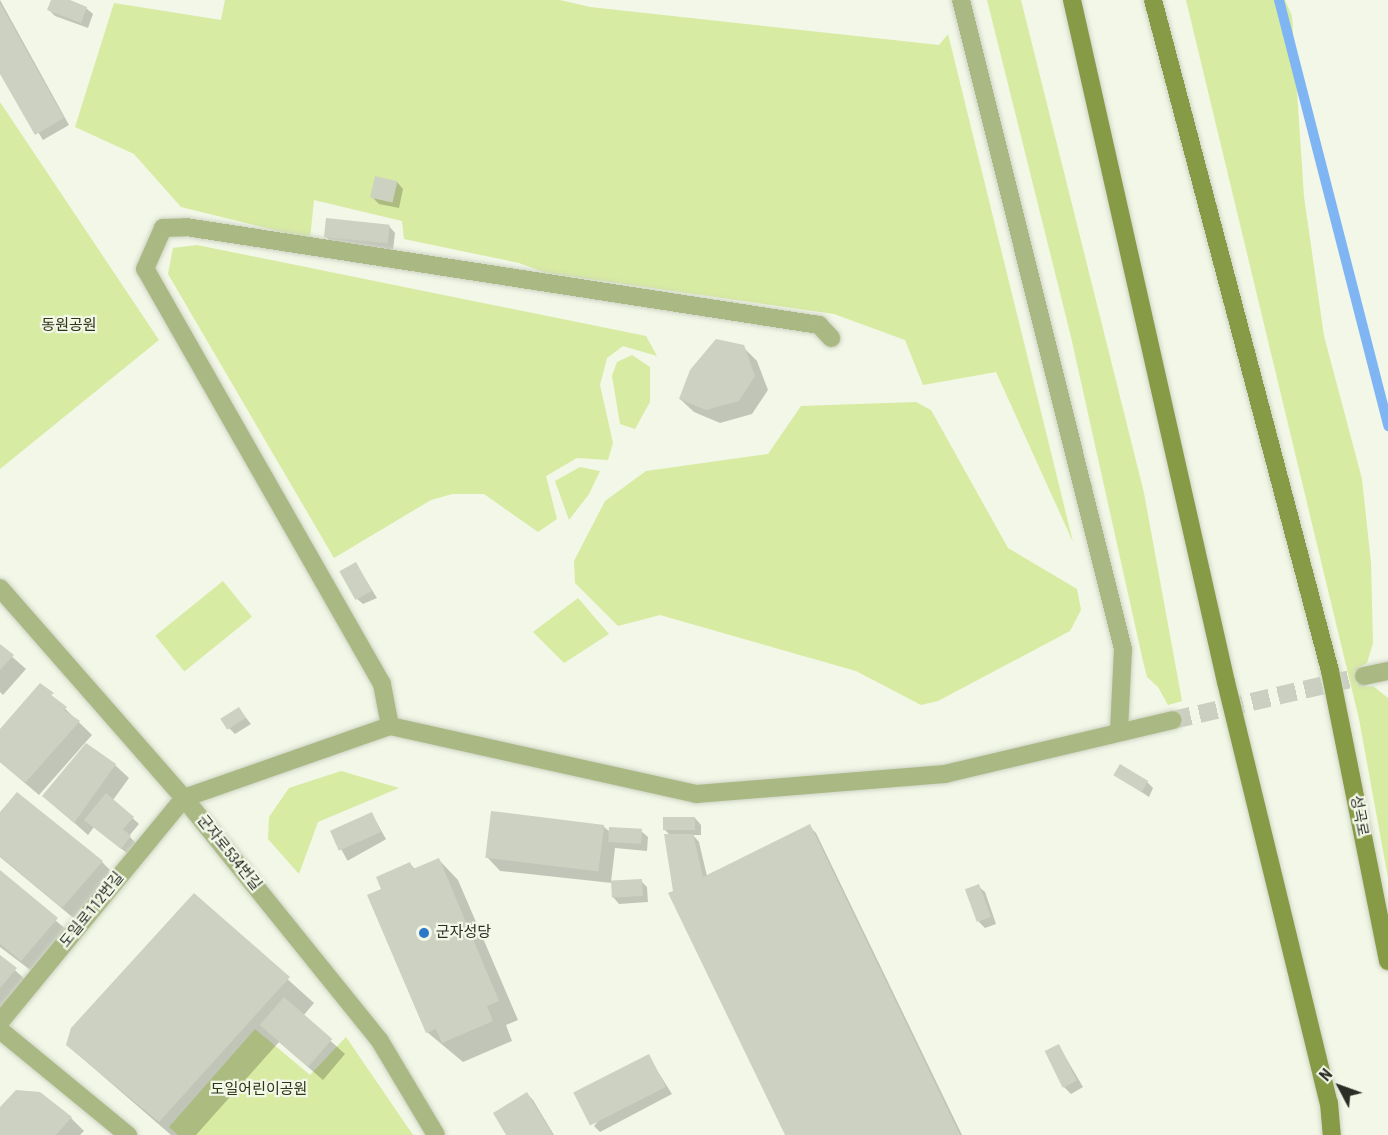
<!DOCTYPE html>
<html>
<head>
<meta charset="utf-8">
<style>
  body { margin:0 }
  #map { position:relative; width:1388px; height:1135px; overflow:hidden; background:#f2f7e7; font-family:"Roboto Condensed","Noto Sans KR",sans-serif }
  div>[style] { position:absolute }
  .green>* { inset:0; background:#d7eba2; transform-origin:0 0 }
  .shadow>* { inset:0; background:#0003; transform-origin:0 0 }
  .stream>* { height:10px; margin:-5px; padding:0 5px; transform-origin:5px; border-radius:5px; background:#7fb5f3 }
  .building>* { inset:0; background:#ccd1c1; transform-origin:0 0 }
  .minor-tunnel>* { height:18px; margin-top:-9px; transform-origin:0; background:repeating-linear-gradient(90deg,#cacfc1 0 18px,transparent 0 27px) }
  .roads { filter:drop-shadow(0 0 2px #ced3c4) drop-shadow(0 0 2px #ced3c4) }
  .service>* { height:18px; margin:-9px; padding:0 9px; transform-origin:9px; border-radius:9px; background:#aab983 }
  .minor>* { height:18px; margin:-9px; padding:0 9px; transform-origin:9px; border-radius:9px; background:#aab983 }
  .secondary>* { height:18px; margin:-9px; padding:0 9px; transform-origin:9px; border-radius:9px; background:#879b46 }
  .dots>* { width:16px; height:16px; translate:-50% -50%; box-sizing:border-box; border:3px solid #f2f7e7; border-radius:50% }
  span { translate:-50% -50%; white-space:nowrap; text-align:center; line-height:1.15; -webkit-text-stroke:4.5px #f2f7e7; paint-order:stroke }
  .park-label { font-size:15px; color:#2e3614 }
  .street-label { font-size:15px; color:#2b2d27 }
  .poi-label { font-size:15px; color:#2b2d27 }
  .left { translate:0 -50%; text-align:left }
  .north { position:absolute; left:1310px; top:1057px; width:60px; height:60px; -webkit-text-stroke:4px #f2f7e7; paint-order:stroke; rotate:311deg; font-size:16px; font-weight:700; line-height:24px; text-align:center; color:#2b2d27 }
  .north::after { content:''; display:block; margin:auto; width:21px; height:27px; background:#2b2d27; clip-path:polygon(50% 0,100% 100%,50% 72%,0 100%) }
</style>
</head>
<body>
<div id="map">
  <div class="green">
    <i style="clip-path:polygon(225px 0,560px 0,590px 7px,939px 45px,948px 34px,1073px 542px,996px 372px,923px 385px,905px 340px,834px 314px,546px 273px,519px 263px,404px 239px,402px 221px,314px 200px,310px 239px,181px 207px,134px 154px,75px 127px,114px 3px,221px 20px)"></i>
    <i style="clip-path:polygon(987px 0,1021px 0,1144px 493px,1182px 701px,1168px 705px,1158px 687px,1147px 677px,1143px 661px,1071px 337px)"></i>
    <i style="clip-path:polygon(1186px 0,1285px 0,1292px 16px,1304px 197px,1324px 336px,1362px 479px,1371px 563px,1373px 643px,1367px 663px,1361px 666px,1367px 687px,1373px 686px,1388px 698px,1388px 878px,1359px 719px)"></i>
    <i style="clip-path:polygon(0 102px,159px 340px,0 469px)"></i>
    <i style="clip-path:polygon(197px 245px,646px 336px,657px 356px,623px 346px,607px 358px,600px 385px,613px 443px,608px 460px,577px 458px,546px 476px,557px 519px,538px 532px,484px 494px,452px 494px,431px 500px,334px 558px,168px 274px,173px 248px)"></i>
    <i style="clip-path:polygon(632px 355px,650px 367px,650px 402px,635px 429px,620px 424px,612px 376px,617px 362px)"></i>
    <i style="clip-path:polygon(916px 402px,931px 410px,1008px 548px,1077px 589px,1081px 610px,1070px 631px,938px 701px,921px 705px,856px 671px,660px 615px,618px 626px,575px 583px,574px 561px,605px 501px,646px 471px,768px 454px,801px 406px)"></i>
    <i style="clip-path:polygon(580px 467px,600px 471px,589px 494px,569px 520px,555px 481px)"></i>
    <i style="left:223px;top:581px;width:46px;height:87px;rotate:51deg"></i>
    <i style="clip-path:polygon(578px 598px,609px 634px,564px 663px,533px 632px)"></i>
    <i style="clip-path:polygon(341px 771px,399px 788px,318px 822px,299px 874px,268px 839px,269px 817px,289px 788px)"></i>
    <i style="clip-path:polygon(255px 1029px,310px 1075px,346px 1037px,413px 1135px,178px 1135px,169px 1127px)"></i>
  </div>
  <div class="shadow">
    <i style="clip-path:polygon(0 0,69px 125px,43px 140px,0 71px)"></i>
    <i style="clip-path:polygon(52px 0,66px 0,86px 8px,93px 14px,88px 28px,55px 16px,49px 10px)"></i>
    <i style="clip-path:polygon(397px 182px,403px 189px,399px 208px,379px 204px,372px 197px)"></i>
    <i style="clip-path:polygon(389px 226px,395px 233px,393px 250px,332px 243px,325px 236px)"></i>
    <i style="clip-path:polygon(743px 347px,757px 361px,768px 390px,752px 414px,720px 423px,694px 412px,680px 399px)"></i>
    <i style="clip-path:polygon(356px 564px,377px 598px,363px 604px,356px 598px)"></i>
    <i style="clip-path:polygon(0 646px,26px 669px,3px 695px,0 692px)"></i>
    <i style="clip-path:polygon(41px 685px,92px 735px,39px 795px,0 762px,0 732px)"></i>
    <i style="clip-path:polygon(239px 709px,251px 724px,235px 734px,229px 728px)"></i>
    <i style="clip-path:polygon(115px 765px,129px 778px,113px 800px,139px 824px,129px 836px,136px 843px,128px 854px,94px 827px,88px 835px,44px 796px)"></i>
    <i style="clip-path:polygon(1116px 775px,1147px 782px,1153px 788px,1149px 797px)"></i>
    <i style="clip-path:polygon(0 814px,102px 862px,121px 881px,83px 926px,0 857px)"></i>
    <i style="left:372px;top:814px;width:29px;height:44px;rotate:61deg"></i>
    <i style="clip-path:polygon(695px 818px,701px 825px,701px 835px,693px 835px,699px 842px,707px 876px,809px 826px,816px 833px,962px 1135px,786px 1135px,675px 892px,670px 835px,664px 829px)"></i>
    <i style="clip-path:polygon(603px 826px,610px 832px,641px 831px,648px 837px,647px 851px,615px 848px,611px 882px,641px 881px,647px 887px,648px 902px,619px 904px,613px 897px,612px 883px,500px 871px,487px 857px)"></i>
    <i style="clip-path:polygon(439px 860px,458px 880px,518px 1020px,506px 1025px,512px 1041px,463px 1062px,427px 1032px,383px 890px,410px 864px,416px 870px)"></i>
    <i style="clip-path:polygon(0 872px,77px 939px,42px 979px,0 947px)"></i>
    <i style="clip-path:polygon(978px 886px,985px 892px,996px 924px,985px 928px,979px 922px)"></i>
    <i style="clip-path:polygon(194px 895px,314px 1003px,303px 1016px,345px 1054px,323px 1080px,279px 1042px,196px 1135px,171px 1135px,67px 1045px)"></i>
    <i style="clip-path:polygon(0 957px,36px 989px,0 1030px)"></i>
    <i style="clip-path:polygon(1059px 1046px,1083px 1087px,1071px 1094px,1064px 1087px)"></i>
    <i style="clip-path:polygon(648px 1056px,672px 1094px,600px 1132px,594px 1126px)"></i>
    <i style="clip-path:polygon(527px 1094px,533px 1100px,554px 1135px,508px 1135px)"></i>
    <i style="clip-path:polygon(0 1109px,71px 1118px,84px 1131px,80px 1135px,0 1135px)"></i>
  </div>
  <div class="stream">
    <i style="left:1279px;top:0;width:440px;rotate:75.6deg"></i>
  </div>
  <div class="building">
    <i style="clip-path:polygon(51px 0,70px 0,87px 7px,81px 23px,47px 10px)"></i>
    <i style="clip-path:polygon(0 3px,64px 118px,35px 135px,0 74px)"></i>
    <i style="left:375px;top:176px;width:23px;height:22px;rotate:13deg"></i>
    <i style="left:326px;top:218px;width:64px;height:19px;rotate:6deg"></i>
    <i style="clip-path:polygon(716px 339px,744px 345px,755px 376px,739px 401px,706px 410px,679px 399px,690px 370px)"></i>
    <i style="left:356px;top:562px;width:33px;height:19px;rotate:61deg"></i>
    <i style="clip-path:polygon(0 644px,14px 655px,0 670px)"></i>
    <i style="clip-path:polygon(40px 683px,54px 693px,51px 695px,67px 707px,64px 710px,80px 721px,25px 783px,0 762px,0 729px)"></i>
    <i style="left:239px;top:707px;width:13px;height:22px;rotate:58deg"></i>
    <i style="clip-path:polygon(86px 743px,116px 764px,74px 823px,42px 796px)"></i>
    <i style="left:1120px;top:764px;width:33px;height:13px;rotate:31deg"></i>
    <i style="clip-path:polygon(17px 792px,103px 861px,62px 908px,0 856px,0 812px)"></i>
    <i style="clip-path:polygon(106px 793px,134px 817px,123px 829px,131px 836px,121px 849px,84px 820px)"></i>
    <i style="left:491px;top:811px;width:114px;height:47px;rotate:7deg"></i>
    <i style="left:372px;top:812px;width:22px;height:46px;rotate:66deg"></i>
    <i style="left:663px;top:817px;width:32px;height:13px"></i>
    <i style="clip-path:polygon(810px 824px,960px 1135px,785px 1135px,668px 893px,673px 891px,664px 834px,693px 834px,703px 877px)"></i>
    <i style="left:609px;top:827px;width:33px;height:15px;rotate:3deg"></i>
    <i style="clip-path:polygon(439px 858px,499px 1001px,487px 1006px,493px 1021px,442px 1043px,436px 1029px,426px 1033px,367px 895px,381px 889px,376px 877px,410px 862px,413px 869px)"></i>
    <i style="clip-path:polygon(0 870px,58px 918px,21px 961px,0 944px)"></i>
    <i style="left:642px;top:879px;width:17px;height:31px;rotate:87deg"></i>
    <i style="left:979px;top:884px;width:35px;height:15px;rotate:70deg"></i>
    <i style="clip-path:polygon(194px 893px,290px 977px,159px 1122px,66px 1045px,71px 1028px)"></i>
    <i style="clip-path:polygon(0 955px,17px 968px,0 988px)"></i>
    <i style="left:284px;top:997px;width:64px;height:37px;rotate:41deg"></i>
    <i style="left:1059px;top:1044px;width:41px;height:16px;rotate:64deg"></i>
    <i style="left:649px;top:1054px;width:37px;height:85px;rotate:63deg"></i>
    <i style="clip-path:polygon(16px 1090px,40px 1092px,72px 1117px,56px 1135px,0 1135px,0 1107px)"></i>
    <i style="clip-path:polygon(527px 1092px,553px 1135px,506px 1135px,493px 1113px)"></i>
  </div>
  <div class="minor-tunnel">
    <i style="left:1173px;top:720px;width:196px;rotate:-13deg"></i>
  </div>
  <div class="roads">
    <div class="service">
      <i style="left:390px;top:726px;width:43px;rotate:-100.8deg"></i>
      <i style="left:382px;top:684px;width:478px;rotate:-119.7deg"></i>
      <i style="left:145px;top:269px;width:45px;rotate:-66.3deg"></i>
      <i style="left:163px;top:228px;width:23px;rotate:-2deg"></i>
      <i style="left:186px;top:227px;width:641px;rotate:8.8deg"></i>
      <i style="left:819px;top:325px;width:18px;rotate:47deg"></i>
    </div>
    <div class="minor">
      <i style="left:961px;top:0;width:669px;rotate:75.98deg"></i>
      <i style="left:1123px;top:649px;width:83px;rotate:92.8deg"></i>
      <i style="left:0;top:588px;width:279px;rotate:48.8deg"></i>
      <i style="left:184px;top:798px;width:312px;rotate:51.1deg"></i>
      <i style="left:380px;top:1041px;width:109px;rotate:59.2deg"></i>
      <i style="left:1364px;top:676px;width:25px;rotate:-12deg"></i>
      <i style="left:184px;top:798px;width:218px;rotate:-19.3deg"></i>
      <i style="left:390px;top:726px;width:313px;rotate:12.5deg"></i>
      <i style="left:696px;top:794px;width:250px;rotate:-4.6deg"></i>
      <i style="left:945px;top:774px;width:234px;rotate:-13.3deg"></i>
      <i style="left:0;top:1022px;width:290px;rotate:-50.6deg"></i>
      <i style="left:0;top:1030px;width:166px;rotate:39.4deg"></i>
    </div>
    <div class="secondary">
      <i style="left:1072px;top:0;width:699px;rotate:77.28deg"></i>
      <i style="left:1226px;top:682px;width:433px;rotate:76.3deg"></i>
      <i style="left:1329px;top:1103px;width:32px;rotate:85deg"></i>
      <i style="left:1153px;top:0;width:694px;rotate:75.22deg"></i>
      <i style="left:1330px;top:671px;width:296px;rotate:78.7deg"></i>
    </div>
  </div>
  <div class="dots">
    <i style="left:424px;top:933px;background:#2c78c8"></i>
  </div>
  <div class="park-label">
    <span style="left:69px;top:326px">동원공원</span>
    <span style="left:259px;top:1090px">도일어린이공원</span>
  </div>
  <div class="street-label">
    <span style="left:1359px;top:816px;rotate:79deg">성곡로</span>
    <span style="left:229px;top:853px;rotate:51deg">군자로534번길</span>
    <span style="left:92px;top:910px;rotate:-51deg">도일로112번길</span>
  </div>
  <div class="poi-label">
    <span class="left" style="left:436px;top:933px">군자성당</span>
  </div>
  <div class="north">N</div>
</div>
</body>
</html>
